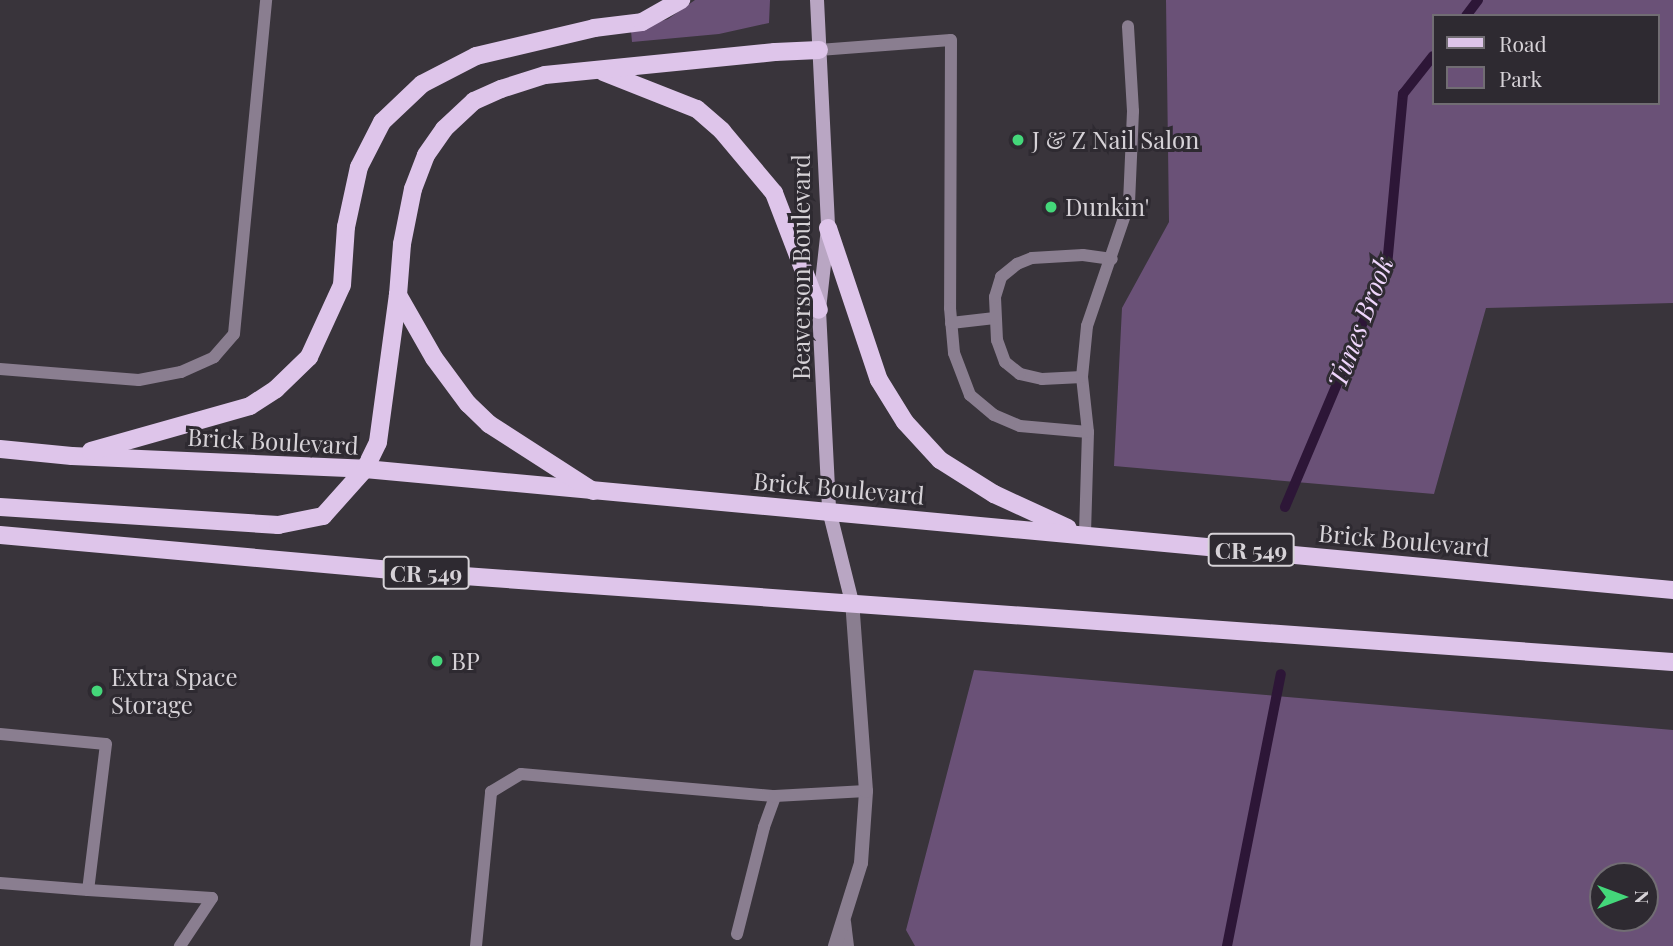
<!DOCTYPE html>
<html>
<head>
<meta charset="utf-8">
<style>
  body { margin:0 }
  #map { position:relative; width:1673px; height:946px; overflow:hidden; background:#39343b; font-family:"Playfair Display",serif }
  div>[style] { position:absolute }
  .green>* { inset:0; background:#6a5177 }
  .stream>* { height:10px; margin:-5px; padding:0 5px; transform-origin:5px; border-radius:5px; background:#2d1637 }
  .service>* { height:12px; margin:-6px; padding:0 6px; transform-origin:6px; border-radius:6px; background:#8a7e90 }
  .tertiary>* { height:14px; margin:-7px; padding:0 7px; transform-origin:7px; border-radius:7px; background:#8a7e90 }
  .secondary>* { height:14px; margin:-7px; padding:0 7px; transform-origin:7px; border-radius:7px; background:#b9a6c3 }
  .primary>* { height:18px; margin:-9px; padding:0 9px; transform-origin:9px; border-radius:9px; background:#dec5ea }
  .dots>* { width:19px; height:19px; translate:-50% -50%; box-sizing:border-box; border:4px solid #2e2a31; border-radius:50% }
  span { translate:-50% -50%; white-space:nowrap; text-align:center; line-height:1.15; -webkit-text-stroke:6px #2e2a31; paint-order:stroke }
  .shield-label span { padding:2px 5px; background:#2e2a31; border:2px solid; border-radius:5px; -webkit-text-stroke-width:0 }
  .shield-label { font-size:23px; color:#d6d2d7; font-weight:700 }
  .poi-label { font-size:24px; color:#d6d2d7 }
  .left { translate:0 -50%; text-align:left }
  .street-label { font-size:24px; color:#d6d2d7 }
  .water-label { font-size:26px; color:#efd6fc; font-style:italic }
  .legend { position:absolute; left:1432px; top:14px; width:228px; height:91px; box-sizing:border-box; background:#2e2a31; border:2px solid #716d73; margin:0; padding:9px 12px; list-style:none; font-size:21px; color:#d6d2d7 }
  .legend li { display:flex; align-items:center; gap:14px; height:35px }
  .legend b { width:35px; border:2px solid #716d73 }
  .north { position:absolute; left:1589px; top:862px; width:70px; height:70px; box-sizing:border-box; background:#2e2a31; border:2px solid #716d73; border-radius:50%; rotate:90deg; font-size:19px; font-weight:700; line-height:28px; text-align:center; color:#d6d2d7 }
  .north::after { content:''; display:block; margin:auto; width:24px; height:32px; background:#44d77a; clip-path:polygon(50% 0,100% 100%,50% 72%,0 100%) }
</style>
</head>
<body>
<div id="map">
  <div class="green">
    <i style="clip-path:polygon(695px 0,770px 0,769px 23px,719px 34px,632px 42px,631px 31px,668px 19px)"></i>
    <i style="clip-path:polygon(evenodd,1166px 0,1673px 0,1673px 303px,1486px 308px,1434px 494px,1114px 466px,1122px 308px,1169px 222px,1166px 0,1433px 16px,1657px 16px,1657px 103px,1433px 103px,1433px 16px)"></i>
    <i style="clip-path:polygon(evenodd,974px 670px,1673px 730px,1673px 946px,915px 946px,906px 930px,974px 670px,1645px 876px,1645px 918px,1603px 918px,1603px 876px,1645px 876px)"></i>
  </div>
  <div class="stream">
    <i style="left:1466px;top:16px;width:20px;rotate:-53deg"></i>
    <i style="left:1285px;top:507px;width:262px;rotate:-67.1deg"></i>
    <i style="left:1387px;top:266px;width:173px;rotate:-84.7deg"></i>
    <i style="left:1403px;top:94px;width:48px;rotate:-51.7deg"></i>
    <i style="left:1227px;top:946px;width:277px;rotate:-78.8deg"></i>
  </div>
  <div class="service">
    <i style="left:819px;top:50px;width:132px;rotate:-4.3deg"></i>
    <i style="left:951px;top:40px;width:268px;rotate:90.2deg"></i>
    <i style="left:950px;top:308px;width:45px;rotate:84.9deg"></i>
    <i style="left:954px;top:353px;width:45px;rotate:69.1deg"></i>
    <i style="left:970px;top:395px;width:31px;rotate:40deg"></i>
    <i style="left:994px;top:415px;width:28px;rotate:23deg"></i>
    <i style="left:1020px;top:426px;width:68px;rotate:5deg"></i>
    <i style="left:1088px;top:432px;width:103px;rotate:91.7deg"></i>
    <i style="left:951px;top:323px;width:44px;rotate:-6.5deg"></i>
    <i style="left:0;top:369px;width:139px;rotate:4.5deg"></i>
    <i style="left:139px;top:380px;width:43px;rotate:-10.8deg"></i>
    <i style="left:181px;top:372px;width:36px;rotate:-24deg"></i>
    <i style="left:214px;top:357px;width:30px;rotate:-49deg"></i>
    <i style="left:234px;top:334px;width:336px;rotate:-84.5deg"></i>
    <i style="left:1082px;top:377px;width:40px;rotate:177.1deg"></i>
    <i style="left:1042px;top:379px;width:23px;rotate:-167deg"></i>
    <i style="left:1020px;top:374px;width:19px;rotate:-141deg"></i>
    <i style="left:1005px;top:362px;width:23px;rotate:-110deg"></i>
    <i style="left:997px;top:340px;width:43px;rotate:-92.7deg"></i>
    <i style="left:995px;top:297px;width:21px;rotate:-73deg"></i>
    <i style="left:1001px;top:277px;width:21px;rotate:-39deg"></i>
    <i style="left:1017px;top:264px;width:16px;rotate:-22deg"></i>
    <i style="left:1032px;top:258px;width:51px;rotate:-3.4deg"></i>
    <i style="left:1083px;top:255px;width:29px;rotate:8deg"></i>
    <i style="left:1088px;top:432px;width:55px;rotate:-96.2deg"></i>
    <i style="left:1082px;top:377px;width:51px;rotate:-84.4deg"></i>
    <i style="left:1087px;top:326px;width:130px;rotate:-71.1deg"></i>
    <i style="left:1129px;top:203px;width:92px;rotate:-87.5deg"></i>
    <i style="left:1133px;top:111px;width:85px;rotate:-93.4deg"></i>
    <i style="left:0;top:734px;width:106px;rotate:5.4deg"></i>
    <i style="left:106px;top:744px;width:147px;rotate:97deg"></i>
    <i style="left:88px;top:890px;width:124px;rotate:3.7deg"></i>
    <i style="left:212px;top:898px;width:58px;rotate:123.7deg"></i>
    <i style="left:0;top:883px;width:88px;rotate:4.5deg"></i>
    <i style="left:845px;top:922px;width:24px;rotate:83deg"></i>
    <i style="left:737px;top:934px;width:110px;rotate:-75.8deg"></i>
    <i style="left:764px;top:827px;width:33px;rotate:-70deg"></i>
    <i style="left:476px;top:946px;width:155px;rotate:-84.4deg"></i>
    <i style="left:491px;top:792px;width:35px;rotate:-31deg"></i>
    <i style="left:521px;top:774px;width:255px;rotate:5deg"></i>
    <i style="left:775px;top:796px;width:91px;rotate:-3.1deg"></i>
  </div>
  <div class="tertiary">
    <i style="left:835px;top:946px;width:87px;rotate:-72.6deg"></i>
    <i style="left:861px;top:863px;width:72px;rotate:-86deg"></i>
    <i style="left:866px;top:791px;width:190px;rotate:-94.2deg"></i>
  </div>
  <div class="secondary">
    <i style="left:817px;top:0;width:228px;rotate:87.2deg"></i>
    <i style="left:828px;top:228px;width:82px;rotate:96.3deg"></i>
    <i style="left:819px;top:310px;width:200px;rotate:87.1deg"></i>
    <i style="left:829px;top:510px;width:95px;rotate:76deg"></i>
  </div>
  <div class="primary">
    <i style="left:603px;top:72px;width:101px;rotate:21.5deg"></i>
    <i style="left:697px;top:109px;width:33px;rotate:41deg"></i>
    <i style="left:722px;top:131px;width:81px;rotate:50deg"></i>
    <i style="left:774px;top:193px;width:125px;rotate:69deg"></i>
    <i style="left:828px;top:228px;width:160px;rotate:71.5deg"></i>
    <i style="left:879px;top:380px;width:49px;rotate:58.2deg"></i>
    <i style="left:905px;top:422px;width:52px;rotate:47.4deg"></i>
    <i style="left:940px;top:460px;width:64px;rotate:32.2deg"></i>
    <i style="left:994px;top:494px;width:81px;rotate:24.7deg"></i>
    <i style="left:0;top:449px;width:72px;rotate:5.6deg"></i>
    <i style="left:72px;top:456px;width:293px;rotate:2.5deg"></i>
    <i style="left:365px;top:469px;width:1314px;rotate:5.29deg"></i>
    <i style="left:91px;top:451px;width:165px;rotate:-15.8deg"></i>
    <i style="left:250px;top:406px;width:31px;rotate:-33deg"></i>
    <i style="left:276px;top:389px;width:46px;rotate:-44.1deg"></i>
    <i style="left:309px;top:357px;width:79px;rotate:-65.4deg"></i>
    <i style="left:342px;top:285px;width:58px;rotate:-86.1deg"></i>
    <i style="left:346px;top:227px;width:61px;rotate:-77.8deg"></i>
    <i style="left:359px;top:167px;width:51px;rotate:-62.9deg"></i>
    <i style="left:382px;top:122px;width:55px;rotate:-43.5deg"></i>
    <i style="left:422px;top:84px;width:61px;rotate:-27.4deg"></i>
    <i style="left:476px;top:56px;width:121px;rotate:-13.3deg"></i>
    <i style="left:594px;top:28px;width:48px;rotate:-7.1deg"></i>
    <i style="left:642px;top:22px;width:45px;rotate:-29.4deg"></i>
    <i style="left:593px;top:491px;width:124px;rotate:-147.2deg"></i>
    <i style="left:489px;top:424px;width:29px;rotate:-136deg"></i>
    <i style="left:468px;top:404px;width:57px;rotate:-126.5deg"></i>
    <i style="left:434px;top:358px;width:73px;rotate:-119.7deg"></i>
    <i style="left:398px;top:295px;width:51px;rotate:-85.5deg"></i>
    <i style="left:402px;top:244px;width:56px;rotate:-78.7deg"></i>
    <i style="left:413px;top:189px;width:36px;rotate:-69deg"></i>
    <i style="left:426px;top:155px;width:32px;rotate:-55deg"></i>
    <i style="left:444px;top:129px;width:41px;rotate:-43deg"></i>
    <i style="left:474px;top:101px;width:30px;rotate:-24deg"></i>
    <i style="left:501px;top:89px;width:46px;rotate:-17.7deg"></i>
    <i style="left:545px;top:75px;width:231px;rotate:-5.7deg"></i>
    <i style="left:775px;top:52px;width:44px;rotate:-2.6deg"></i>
    <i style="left:0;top:507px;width:279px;rotate:3.7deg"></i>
    <i style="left:278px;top:525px;width:46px;rotate:-11.3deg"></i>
    <i style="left:323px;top:516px;width:63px;rotate:-48.2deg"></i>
    <i style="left:365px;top:469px;width:30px;rotate:-64deg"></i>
    <i style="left:378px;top:442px;width:148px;rotate:-82.3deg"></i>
    <i style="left:0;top:535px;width:438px;rotate:5.1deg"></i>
    <i style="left:436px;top:574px;width:1240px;rotate:4.07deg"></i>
  </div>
  <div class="dots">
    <i style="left:1018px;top:140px;background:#44d77a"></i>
    <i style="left:1051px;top:207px;background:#44d77a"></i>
    <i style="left:437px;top:661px;background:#44d77a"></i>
    <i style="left:97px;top:691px;background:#44d77a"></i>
  </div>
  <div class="shield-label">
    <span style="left:1251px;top:550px">CR 549</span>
    <span style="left:426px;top:573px">CR 549</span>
  </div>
  <div class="poi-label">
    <span class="left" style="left:1032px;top:140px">J &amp; Z Nail Salon</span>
    <span class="left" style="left:1065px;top:207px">Dunkin'</span>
    <span class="left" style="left:451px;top:661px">BP</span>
    <span class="left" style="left:111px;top:691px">Extra Space<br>Storage</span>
  </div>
  <div class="street-label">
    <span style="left:801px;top:267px;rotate:-90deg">Beaverson Boulevard</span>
    <span style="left:273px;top:441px;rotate:3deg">Brick Boulevard</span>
    <span style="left:839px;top:488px;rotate:5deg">Brick Boulevard</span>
    <span style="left:1404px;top:540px;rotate:5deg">Brick Boulevard</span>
  </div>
  <div class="water-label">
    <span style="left:1360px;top:322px;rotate:-69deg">Tunes Brook</span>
  </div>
  <ul class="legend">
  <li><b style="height:9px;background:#dec5ea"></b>Road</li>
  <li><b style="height:19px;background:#6a5177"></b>Park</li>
  </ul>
  <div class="north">N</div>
</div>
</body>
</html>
